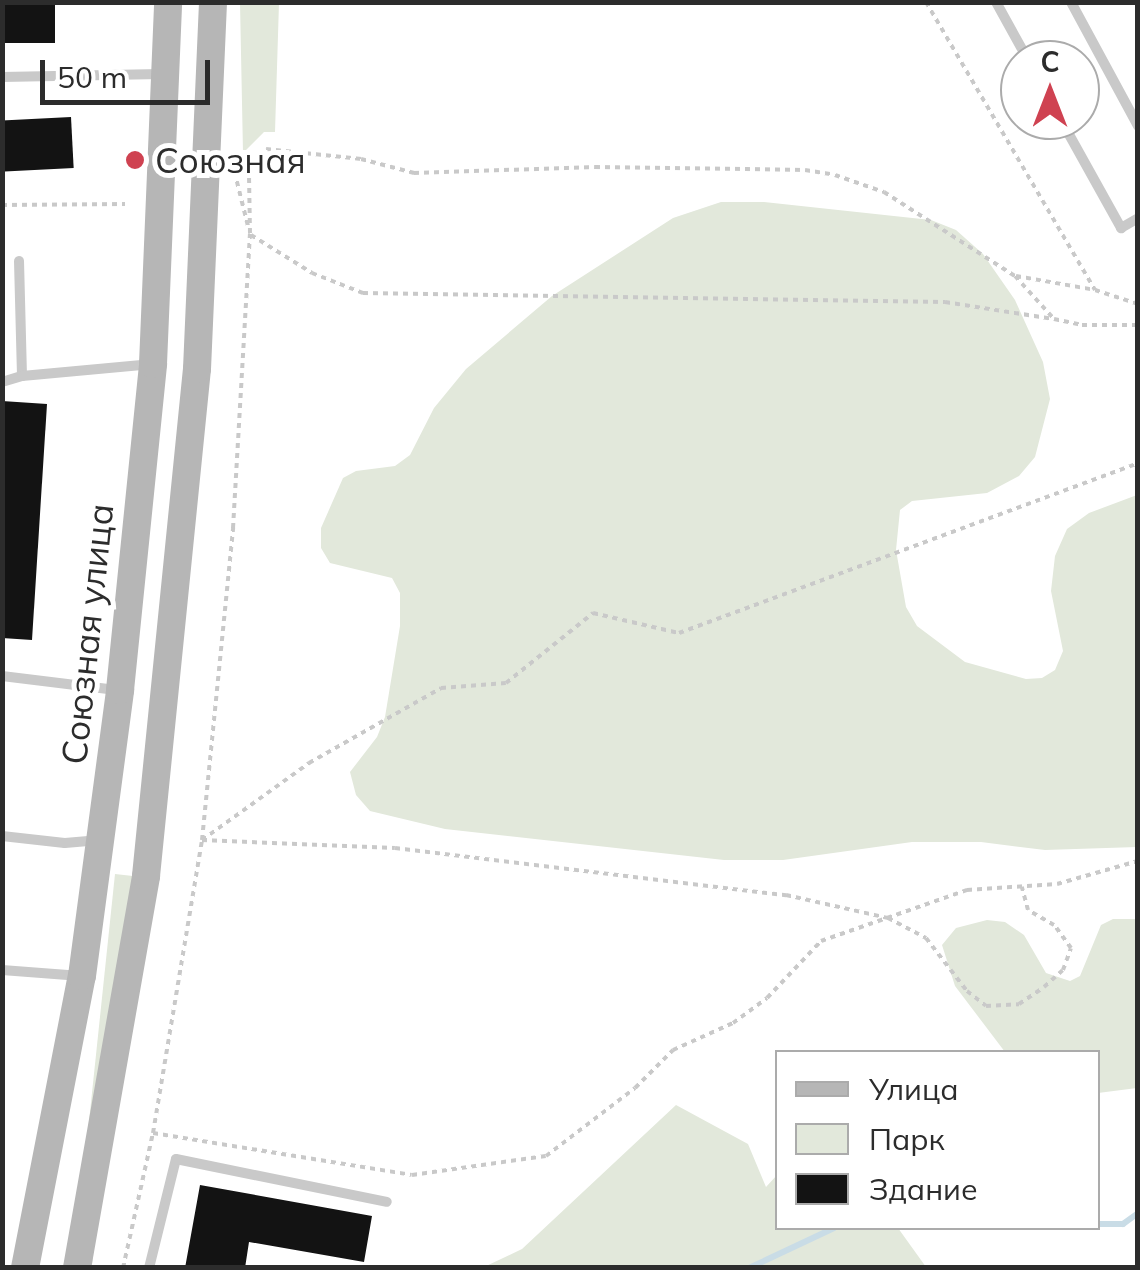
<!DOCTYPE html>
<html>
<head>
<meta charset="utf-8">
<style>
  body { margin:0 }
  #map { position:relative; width:1140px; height:1270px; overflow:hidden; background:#fff; font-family:Mulish,sans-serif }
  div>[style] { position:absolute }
  .green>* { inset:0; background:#e2e8db; transform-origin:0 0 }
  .stream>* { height:6px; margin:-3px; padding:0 3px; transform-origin:3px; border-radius:3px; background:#c9dce6 }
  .building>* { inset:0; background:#131313; transform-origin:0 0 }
  .path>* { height:4px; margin-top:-2px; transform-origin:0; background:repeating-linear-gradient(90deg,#c9c9c9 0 5px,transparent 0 10px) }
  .service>* { height:10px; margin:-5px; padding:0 5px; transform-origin:5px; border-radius:5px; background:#c9c9c9 }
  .secondary>* { height:28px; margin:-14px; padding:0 14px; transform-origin:14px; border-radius:14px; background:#b6b6b6 }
  .dots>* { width:28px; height:28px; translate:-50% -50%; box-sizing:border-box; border:5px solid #fff; border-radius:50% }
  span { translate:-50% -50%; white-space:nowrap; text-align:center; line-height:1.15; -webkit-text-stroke:10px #fff; paint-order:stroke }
  .poi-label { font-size:35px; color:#2c2c2c }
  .left { translate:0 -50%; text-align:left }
  .street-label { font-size:35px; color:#2c2c2c }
  .frame { position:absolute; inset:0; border:5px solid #2c2c2c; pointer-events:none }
  .legend { position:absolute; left:775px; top:1050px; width:325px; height:180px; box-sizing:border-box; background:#fff; border:2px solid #ababab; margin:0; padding:12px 18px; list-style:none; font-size:30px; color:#2c2c2c }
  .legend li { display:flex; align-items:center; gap:20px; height:50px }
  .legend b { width:50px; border:2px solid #ababab }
  .north { position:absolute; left:1000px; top:40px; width:100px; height:100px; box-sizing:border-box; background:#fff; border:2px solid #ababab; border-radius:50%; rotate:0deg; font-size:28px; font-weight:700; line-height:40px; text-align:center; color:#2c2c2c }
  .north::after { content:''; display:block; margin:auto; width:35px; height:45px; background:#cf4251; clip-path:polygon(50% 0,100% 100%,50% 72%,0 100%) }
  .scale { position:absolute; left:40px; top:60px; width:170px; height:45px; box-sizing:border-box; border:5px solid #2c2c2c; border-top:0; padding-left:12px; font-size:30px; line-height:35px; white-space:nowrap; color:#2c2c2c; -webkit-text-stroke:8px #fff; paint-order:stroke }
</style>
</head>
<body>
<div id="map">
  <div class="green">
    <i style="clip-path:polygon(240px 3px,279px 3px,275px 132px,264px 132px,243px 153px)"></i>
    <i style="clip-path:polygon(721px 202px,764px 202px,931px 220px,956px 230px,983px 254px,1015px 300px,1043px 362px,1050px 399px,1035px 457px,1019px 476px,987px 493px,912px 501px,900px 510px,896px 550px,906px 607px,917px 626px,965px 662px,1026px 679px,1042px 678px,1055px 670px,1063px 651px,1051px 591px,1055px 556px,1067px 529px,1089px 513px,1137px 495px,1137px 847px,1045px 850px,981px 842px,912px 842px,783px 860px,724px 860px,445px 829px,370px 811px,356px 795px,350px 772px,377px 737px,385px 717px,400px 626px,400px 593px,392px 578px,330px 563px,321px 548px,321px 528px,343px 478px,356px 471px,395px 466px,410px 455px,434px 408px,466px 369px,552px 296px,673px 218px)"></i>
    <i style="left:115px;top:874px;width:18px;height:400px;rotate:6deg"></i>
    <i style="clip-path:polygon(1113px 919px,1137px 919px,1137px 1088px,1098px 1093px,1098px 1052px,1005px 1052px,955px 986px,942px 945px,956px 928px,987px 920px,1005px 922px,1024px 935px,1046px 973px,1070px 981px,1080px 976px,1101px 925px)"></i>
    <i style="clip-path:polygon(676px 1105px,748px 1144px,766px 1187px,777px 1175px,778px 1228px,898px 1228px,926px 1267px,484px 1267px,522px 1249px)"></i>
  </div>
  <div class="stream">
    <i style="left:1098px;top:1224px;width:25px"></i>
    <i style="left:1123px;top:1224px;width:19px;rotate:-36deg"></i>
    <i style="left:749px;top:1268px;width:94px;rotate:-25.2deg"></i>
  </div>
  <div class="building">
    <i style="left:4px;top:2px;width:51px;height:41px"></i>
    <i style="left:71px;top:117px;width:51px;height:69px;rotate:87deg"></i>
    <i style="clip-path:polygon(2px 401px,47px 404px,32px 640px,2px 638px)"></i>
    <i style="clip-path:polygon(200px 1185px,372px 1216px,364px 1262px,249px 1242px,245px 1268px,185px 1268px)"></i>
  </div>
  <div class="path">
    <i style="left:926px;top:2px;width:334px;rotate:59.6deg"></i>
    <i style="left:232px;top:162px;width:66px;rotate:76deg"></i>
    <i style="left:2px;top:205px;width:123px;rotate:-0.5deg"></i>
    <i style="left:251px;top:235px;width:72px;rotate:31.9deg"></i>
    <i style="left:312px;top:273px;width:55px;rotate:21.4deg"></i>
    <i style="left:363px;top:293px;width:582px;rotate:0.89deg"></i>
    <i style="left:945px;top:302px;width:110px;rotate:8.9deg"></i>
    <i style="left:1016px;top:276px;width:80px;rotate:10deg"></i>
    <i style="left:1095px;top:290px;width:45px;rotate:18deg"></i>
    <i style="left:202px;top:840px;width:132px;rotate:-35.7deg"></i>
    <i style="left:309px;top:763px;width:152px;rotate:-29.6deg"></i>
    <i style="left:441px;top:688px;width:65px;rotate:-4.4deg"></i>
    <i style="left:506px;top:683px;width:112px;rotate:-38.8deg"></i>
    <i style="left:593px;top:613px;width:88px;rotate:13.1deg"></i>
    <i style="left:679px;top:633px;width:489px;rotate:-20.3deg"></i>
    <i style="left:202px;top:840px;width:193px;rotate:2.4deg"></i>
    <i style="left:395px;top:848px;width:394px;rotate:6.9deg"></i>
    <i style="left:786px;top:895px;width:105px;rotate:12.7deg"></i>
    <i style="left:888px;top:918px;width:43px;rotate:27.8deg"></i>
    <i style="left:926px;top:938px;width:67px;rotate:52.3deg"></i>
    <i style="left:967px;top:991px;width:24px;rotate:38deg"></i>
    <i style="left:986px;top:1006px;width:33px;rotate:-3deg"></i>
    <i style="left:1019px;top:1004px;width:30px;rotate:-34deg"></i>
    <i style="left:1044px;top:987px;width:25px;rotate:-42deg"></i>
    <i style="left:1063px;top:970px;width:23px;rotate:-70deg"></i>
    <i style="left:1071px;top:948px;width:29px;rotate:-126deg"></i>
    <i style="left:1054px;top:925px;width:30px;rotate:-150deg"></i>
    <i style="left:1028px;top:910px;width:24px;rotate:-105deg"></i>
    <i style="left:153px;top:1133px;width:262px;rotate:9.2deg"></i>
    <i style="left:412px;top:1175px;width:135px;rotate:-8.1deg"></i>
    <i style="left:546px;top:1156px;width:112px;rotate:-37.4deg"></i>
    <i style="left:635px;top:1088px;width:54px;rotate:-45deg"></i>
    <i style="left:673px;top:1050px;width:66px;rotate:-24.2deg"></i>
    <i style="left:733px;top:1023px;width:42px;rotate:-36.3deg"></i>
    <i style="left:767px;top:998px;width:79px;rotate:-46.5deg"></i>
    <i style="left:821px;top:941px;width:155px;rotate:-19.3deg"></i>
    <i style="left:967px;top:890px;width:90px;rotate:-3.8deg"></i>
    <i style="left:1057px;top:884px;width:84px;rotate:-15.9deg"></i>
    <i style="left:123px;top:1268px;width:138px;rotate:-77.5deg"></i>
    <i style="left:153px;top:1133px;width:297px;rotate:-80.5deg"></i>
    <i style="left:202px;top:840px;width:314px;rotate:-84.3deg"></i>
    <i style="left:233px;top:528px;width:295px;rotate:-86.7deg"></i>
    <i style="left:250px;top:233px;width:59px;rotate:-91deg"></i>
    <i style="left:249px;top:174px;width:30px;rotate:-56deg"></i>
    <i style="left:266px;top:149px;width:96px;rotate:6deg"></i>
    <i style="left:361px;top:159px;width:55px;rotate:14.8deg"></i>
    <i style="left:414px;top:173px;width:181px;rotate:-1.9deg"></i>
    <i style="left:595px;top:167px;width:210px;rotate:0.8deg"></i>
    <i style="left:805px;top:170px;width:30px;rotate:9deg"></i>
    <i style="left:835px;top:175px;width:52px;rotate:19.1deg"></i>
    <i style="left:884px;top:192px;width:156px;rotate:32.7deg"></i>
    <i style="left:1015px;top:276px;width:58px;rotate:47.8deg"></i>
    <i style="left:1054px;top:319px;width:29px;rotate:12deg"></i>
    <i style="left:1082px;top:325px;width:56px"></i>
  </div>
  <div class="service">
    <i style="left:996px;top:2px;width:66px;rotate:61.1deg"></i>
    <i style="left:1071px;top:2px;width:141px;rotate:61.6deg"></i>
    <i style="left:2px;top:77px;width:159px;rotate:-1.1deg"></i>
    <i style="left:1061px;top:120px;width:124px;rotate:60.9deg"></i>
    <i style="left:1121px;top:228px;width:20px;rotate:-30deg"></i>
    <i style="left:19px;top:261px;width:115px;rotate:88.5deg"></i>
    <i style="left:2px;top:382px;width:21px;rotate:-17deg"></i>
    <i style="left:22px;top:376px;width:131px;rotate:-5.3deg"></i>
    <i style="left:2px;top:676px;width:115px;rotate:7deg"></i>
    <i style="left:2px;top:836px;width:63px;rotate:6.3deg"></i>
    <i style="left:65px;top:843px;width:35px;rotate:-5deg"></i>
    <i style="left:2px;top:970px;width:79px;rotate:4.3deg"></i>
    <i style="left:149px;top:1268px;width:112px;rotate:-76.1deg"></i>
    <i style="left:176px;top:1159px;width:215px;rotate:11.5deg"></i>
  </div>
  <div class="secondary">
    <i style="left:25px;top:1268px;width:298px;rotate:-79deg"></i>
    <i style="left:82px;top:976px;width:289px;rotate:-82.4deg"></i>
    <i style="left:120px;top:690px;width:328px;rotate:-84.2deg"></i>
    <i style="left:153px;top:364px;width:362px;rotate:-87.6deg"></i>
    <i style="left:77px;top:1268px;width:398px;rotate:-80deg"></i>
    <i style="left:146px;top:876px;width:510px;rotate:-84.26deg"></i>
    <i style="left:197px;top:369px;width:367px;rotate:-87.5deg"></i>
  </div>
  <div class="dots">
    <i style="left:135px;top:160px;background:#cf4251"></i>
  </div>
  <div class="poi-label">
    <span class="left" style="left:155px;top:160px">Союзная</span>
  </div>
  <div class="street-label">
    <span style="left:87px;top:634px;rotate:-84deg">Союзная улица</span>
  </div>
  <div class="frame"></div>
  <ul class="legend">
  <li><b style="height:12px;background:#b6b6b6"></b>Улица</li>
  <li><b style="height:28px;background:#e2e8db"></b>Парк</li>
  <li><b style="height:28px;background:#131313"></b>Здание</li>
  </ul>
  <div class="north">С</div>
  <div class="scale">50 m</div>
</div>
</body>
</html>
